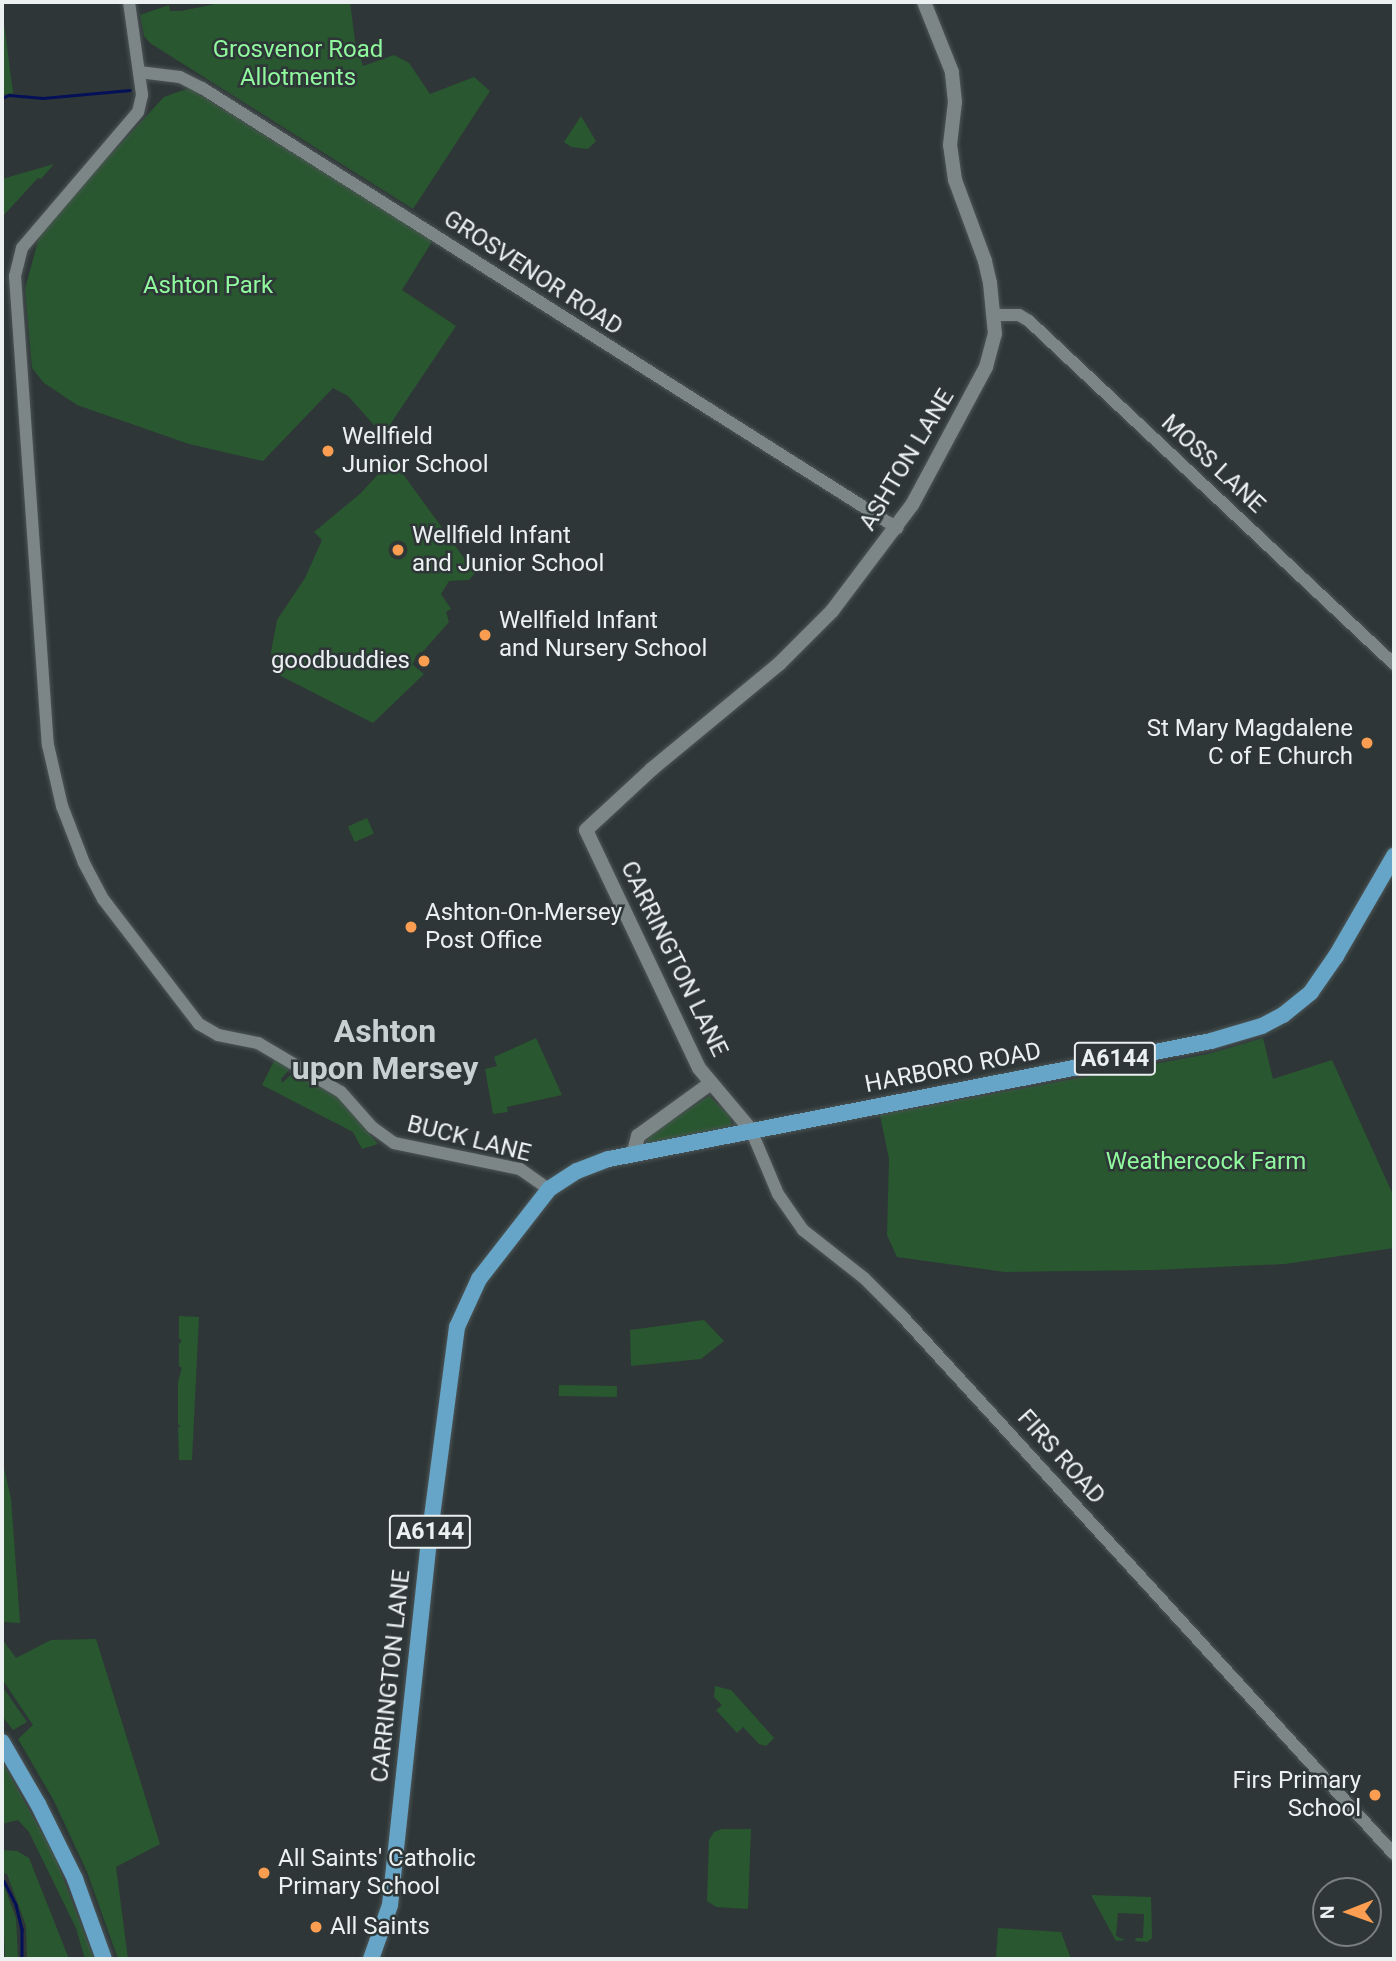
<!DOCTYPE html>
<html>
<head>
<meta charset="utf-8">
<style>
  body { margin:0 }
  #map { position:relative; width:1396px; height:1961px; overflow:hidden; background:#2e3637; font-family:Roboto,sans-serif }
  div>[style] { position:absolute }
  .green>* { inset:0; background:#295730; transform-origin:0 0 }
  .stream>* { height:2.5px; margin:-1.25px; padding:0 1.25px; transform-origin:1.25px; border-radius:1.25px; background:#041058 }
  .roads { filter:drop-shadow(0 0 2px #4d5556) drop-shadow(0 0 2px #4d5556) }
  .tertiary>* { height:12px; margin:-6px; padding:0 6px; transform-origin:6px; border-radius:6px; background:#7d8687 }
  .secondary>* { height:14px; margin:-7px; padding:0 7px; transform-origin:7px; border-radius:7px; background:#7d8687 }
  .primary>* { height:16px; margin:-8px; padding:0 8px; transform-origin:8px; border-radius:8px; background:#66a5c7 }
  .dots>* { width:19px; height:19px; translate:-50% -50%; box-sizing:border-box; border:4px solid #2e3637; border-radius:50% }
  span { translate:-50% -50%; white-space:nowrap; text-align:center; line-height:1.15; -webkit-text-stroke:5px #2e3637; paint-order:stroke }
  .shield-label span { padding:2px 5px; background:#2e3637; border:2px solid; border-radius:5px; -webkit-text-stroke-width:0 }
  .shield-label { font-size:23px; color:#ebf0f1; font-weight:700 }
  .park-label { font-size:24px; color:#90f99e }
  .street-label { font-size:24px; color:#ebf0f1 }
  .poi-label { font-size:24px; color:#ebf0f1 }
  .left { translate:0 -50%; text-align:left }
  .right { translate:-100% -50%; text-align:right }
  .district-label { font-size:32px; color:#c7d1d2; font-weight:700 }
  .frame { position:absolute; inset:0; border:4px solid #ebf0f1; pointer-events:none }
  .north { position:absolute; left:1312px; top:1877px; width:70px; height:70px; box-sizing:border-box; background:#2e3637; border:2px solid #7a8081; border-radius:50%; rotate:269deg; font-size:19px; font-weight:700; line-height:28px; text-align:center; color:#ebf0f1 }
  .north::after { content:''; display:block; margin:auto; width:24px; height:32px; background:#fb9e51; clip-path:polygon(50% 0,100% 100%,50% 72%,0 100%) }
</style>
</head>
<body>
<div id="map">
  <div class="green">
    <i style="clip-path:polygon(225px 2px,350px 2px,355px 41px,363px 66px,394px 55px,409px 63px,430px 94px,474px 77px,490px 91px,413px 209px,150px 43px,144px 36px,140px 15px,169px 5px,170px 11px,181px 11px)"></i>
    <i style="clip-path:polygon(2px 8px,13px 93px,2px 95px)"></i>
    <i style="clip-path:polygon(189px 88px,433px 240px,402px 290px,456px 326px,383px 435px,348px 396px,333px 388px,263px 461px,189px 444px,77px 405px,44px 383px,32px 368px,25px 289px,41px 230px,164px 97px)"></i>
    <i style="clip-path:polygon(581px 116px,596px 141px,588px 149px,571px 147px,564px 142px)"></i>
    <i style="clip-path:polygon(54px 164px,41px 179px,38px 178px,2px 217px,2px 179px)"></i>
    <i style="clip-path:polygon(392px 459px,475px 573px,469px 580px,449px 581px,441px 594px,451px 609px,446px 612px,449px 622px,412px 664px,424px 674px,373px 723px,275px 673px,271px 652px,277px 620px,305px 578px,322px 540px,314px 532px,361px 493px)"></i>
    <i style="left:367px;top:818px;width:17px;height:21px;rotate:66deg"></i>
    <i style="clip-path:polygon(536px 1038px,562px 1095px,507px 1107px,508px 1112px,493px 1114px,485px 1069px,497px 1066px,494px 1057px)"></i>
    <i style="clip-path:polygon(1263px 1038px,1273px 1079px,1332px 1060px,1394px 1197px,1394px 1248px,1285px 1264px,1154px 1270px,1005px 1272px,897px 1257px,887px 1235px,889px 1159px,880px 1115px,1208px 1054px)"></i>
    <i style="clip-path:polygon(275px 1059px,290px 1069px,281px 1079px,282px 1083px,294px 1072px,337px 1097px,378px 1144px,362px 1149px,353px 1132px,262px 1085px)"></i>
    <i style="clip-path:polygon(709px 1096px,729px 1115px,732px 1126px,648px 1143px,647px 1138px,654px 1132px)"></i>
    <i style="clip-path:polygon(179px 1316px,199px 1317px,192px 1460px,179px 1460px,178px 1427px,181px 1427px,178px 1424px,178px 1382px,182px 1367px,179px 1367px,179px 1344px,182px 1340px,179px 1339px)"></i>
    <i style="clip-path:polygon(704px 1320px,724px 1341px,701px 1359px,631px 1366px,630px 1330px)"></i>
    <i style="left:559px;top:1385px;width:58px;height:11px;rotate:1deg"></i>
    <i style="clip-path:polygon(2px 1460px,11px 1498px,20px 1623px,2px 1622px)"></i>
    <i style="clip-path:polygon(2px 1639px,16px 1658px,51px 1640px,96px 1639px,160px 1844px,116px 1867px,128px 1959px,118px 1959px,87px 1872px,54px 1801px,18px 1739px,33px 1725px,2px 1679px)"></i>
    <i style="clip-path:polygon(2px 1686px,27px 1722px,13px 1730px,2px 1716px)"></i>
    <i style="clip-path:polygon(715px 1686px,731px 1690px,774px 1738px,766px 1746px,759px 1744px,743px 1727px,737px 1733px,716px 1710px,722px 1705px,714px 1697px)"></i>
    <i style="clip-path:polygon(2px 1761px,55px 1857px,94px 1959px,85px 1959px,76px 1928px,29px 1832px,18px 1820px,2px 1824px)"></i>
    <i style="clip-path:polygon(722px 1829px,751px 1829px,748px 1909px,716px 1907px,707px 1901px,709px 1840px,714px 1832px)"></i>
    <i style="clip-path:polygon(2px 1850px,17px 1851px,29px 1858px,69px 1959px,27px 1959px,26px 1926px,7px 1874px,2px 1873px)"></i>
    <i style="clip-path:polygon(2px 1880px,16px 1918px,18px 1959px,5px 1959px)"></i>
    <i style="clip-path:polygon(1091px 1895px,1151px 1897px,1152px 1938px,1147px 1942px,1135px 1941px,1136px 1938px,1143px 1938px,1144px 1914px,1118px 1913px,1116px 1936px,1125px 1940px,1116px 1941px)"></i>
    <i style="clip-path:polygon(998px 1928px,1061px 1932px,1071px 1959px,996px 1959px)"></i>
  </div>
  <div class="stream">
    <i style="left:2px;top:98px;width:8px;rotate:-23deg"></i>
    <i style="left:9px;top:95px;width:34px;rotate:5deg"></i>
    <i style="left:43px;top:98px;width:87px;rotate:-5.3deg"></i>
    <i style="left:4px;top:1881px;width:27px;rotate:63deg"></i>
    <i style="left:16px;top:1905px;width:25px;rotate:76deg"></i>
    <i style="left:22px;top:1929px;width:30px;rotate:90deg"></i>
  </div>
  <div class="roads">
    <div class="tertiary">
      <i style="left:129px;top:2px;width:94px;rotate:82deg"></i>
      <i style="left:142px;top:95px;width:17px;rotate:103deg"></i>
      <i style="left:138px;top:112px;width:179px;rotate:130.5deg"></i>
      <i style="left:22px;top:248px;width:29px;rotate:104deg"></i>
      <i style="left:15px;top:276px;width:470px;rotate:86deg"></i>
      <i style="left:48px;top:745px;width:63px;rotate:77.1deg"></i>
      <i style="left:62px;top:806px;width:61px;rotate:68.9deg"></i>
      <i style="left:84px;top:863px;width:41px;rotate:62.2deg"></i>
      <i style="left:103px;top:899px;width:158px;rotate:52.5deg"></i>
      <i style="left:199px;top:1024px;width:22px;rotate:30deg"></i>
      <i style="left:218px;top:1035px;width:41px;rotate:11.3deg"></i>
      <i style="left:258px;top:1043px;width:96px;rotate:30.6deg"></i>
      <i style="left:341px;top:1092px;width:47px;rotate:48.5deg"></i>
      <i style="left:372px;top:1127px;width:27px;rotate:36deg"></i>
      <i style="left:394px;top:1143px;width:129px;rotate:11.7deg"></i>
      <i style="left:520px;top:1169px;width:35px;rotate:35deg"></i>
      <i style="left:139px;top:72px;width:41px;rotate:7deg"></i>
      <i style="left:180px;top:77px;width:25px;rotate:27deg"></i>
      <i style="left:202px;top:88px;width:823px;rotate:32.34deg"></i>
      <i style="left:994px;top:315px;width:25px"></i>
      <i style="left:1019px;top:315px;width:12px;rotate:31deg"></i>
      <i style="left:1029px;top:321px;width:501px;rotate:43.22deg"></i>
      <i style="left:751px;top:1130px;width:69px;rotate:67.1deg"></i>
      <i style="left:778px;top:1194px;width:44px;rotate:55.2deg"></i>
      <i style="left:803px;top:1230px;width:78px;rotate:38.2deg"></i>
      <i style="left:864px;top:1278px;width:54px;rotate:45deg"></i>
      <i style="left:902px;top:1316px;width:729px;rotate:47.56deg"></i>
    </div>
    <div class="secondary">
      <i style="left:751px;top:1130px;width:81px;rotate:-130deg"></i>
      <i style="left:699px;top:1068px;width:263px;rotate:-115.4deg"></i>
      <i style="left:586px;top:830px;width:90px;rotate:-42.7deg"></i>
      <i style="left:652px;top:769px;width:165px;rotate:-39.6deg"></i>
      <i style="left:779px;top:664px;width:75px;rotate:-45deg"></i>
      <i style="left:832px;top:611px;width:133px;rotate:-53deg"></i>
      <i style="left:912px;top:505px;width:157px;rotate:-61.8deg"></i>
      <i style="left:986px;top:367px;width:34px;rotate:-75deg"></i>
      <i style="left:995px;top:334px;width:51px;rotate:-95.6deg"></i>
      <i style="left:990px;top:283px;width:23px;rotate:-103deg"></i>
      <i style="left:985px;top:261px;width:86px;rotate:-110.3deg"></i>
      <i style="left:955px;top:180px;width:35px;rotate:-98deg"></i>
      <i style="left:950px;top:145px;width:43px;rotate:-83.4deg"></i>
      <i style="left:955px;top:102px;width:30px;rotate:-96deg"></i>
      <i style="left:952px;top:72px;width:75px;rotate:-111.8deg"></i>
      <i style="left:633px;top:1155px;width:20px;rotate:-75deg"></i>
      <i style="left:638px;top:1136px;width:90px;rotate:-36deg"></i>
    </div>
    <div class="primary">
      <i style="left:2px;top:1742px;width:72px;rotate:59.9deg"></i>
      <i style="left:38px;top:1804px;width:84px;rotate:63.7deg"></i>
      <i style="left:75px;top:1879px;width:85px;rotate:70.1deg"></i>
      <i style="left:371px;top:1959px;width:57px;rotate:-70.6deg"></i>
      <i style="left:390px;top:1905px;width:375px;rotate:-83.9deg"></i>
      <i style="left:430px;top:1532px;width:207px;rotate:-82.5deg"></i>
      <i style="left:457px;top:1327px;width:53px;rotate:-65.4deg"></i>
      <i style="left:479px;top:1279px;width:114px;rotate:-52.1deg"></i>
      <i style="left:549px;top:1189px;width:33px;rotate:-33deg"></i>
      <i style="left:577px;top:1171px;width:34px;rotate:-21deg"></i>
      <i style="left:609px;top:1159px;width:613px;rotate:-11.09deg"></i>
      <i style="left:1211px;top:1041px;width:53px;rotate:-16.4deg"></i>
      <i style="left:1262px;top:1026px;width:24px;rotate:-28deg"></i>
      <i style="left:1283px;top:1015px;width:36px;rotate:-39deg"></i>
      <i style="left:1311px;top:992px;width:44px;rotate:-55.2deg"></i>
      <i style="left:1336px;top:956px;width:116px;rotate:-59.9deg"></i>
    </div>
  </div>
  <div class="dots">
    <i style="left:328px;top:451px;background:#fb9e51"></i>
    <i style="left:398px;top:550px;background:#fb9e51"></i>
    <i style="left:485px;top:635px;background:#fb9e51"></i>
    <i style="left:424px;top:661px;background:#fb9e51"></i>
    <i style="left:1367px;top:743px;background:#fb9e51"></i>
    <i style="left:411px;top:927px;background:#fb9e51"></i>
    <i style="left:1375px;top:1795px;background:#fb9e51"></i>
    <i style="left:264px;top:1873px;background:#fb9e51"></i>
    <i style="left:316px;top:1927px;background:#fb9e51"></i>
  </div>
  <div class="shield-label">
    <span style="left:1115px;top:1059px">A6144</span>
    <span style="left:430px;top:1532px">A6144</span>
  </div>
  <div class="park-label">
    <span style="left:298px;top:64px">Grosvenor Road<br>Allotments</span>
    <span style="left:208px;top:286px">Ashton Park</span>
    <span style="left:1206px;top:1162px">Weathercock Farm</span>
  </div>
  <div class="street-label">
    <span style="left:533px;top:273px;rotate:33deg">GROSVENOR ROAD</span>
    <span style="left:907px;top:460px;rotate:-59deg">ASHTON LANE</span>
    <span style="left:1213px;top:464px;rotate:43deg">MOSS LANE</span>
    <span style="left:674px;top:959px;rotate:64deg">CARRINGTON LANE</span>
    <span style="left:953px;top:1068px;rotate:-11deg">HARBORO ROAD</span>
    <span style="left:469px;top:1139px;rotate:14deg">BUCK LANE</span>
    <span style="left:1061px;top:1457px;rotate:48deg">FIRS ROAD</span>
    <span style="left:391px;top:1676px;rotate:-84deg">CARRINGTON LANE</span>
  </div>
  <div class="poi-label">
    <span class="left" style="left:342px;top:451px">Wellfield<br>Junior School</span>
    <span class="left" style="left:412px;top:550px">Wellfield Infant<br>and Junior School</span>
    <span class="left" style="left:499px;top:635px">Wellfield Infant<br>and Nursery School</span>
    <span class="right" style="left:410px;top:661px">goodbuddies</span>
    <span class="right" style="left:1353px;top:743px">St Mary Magdalene<br>C of E Church</span>
    <span class="left" style="left:425px;top:927px">Ashton-On-Mersey<br>Post Office</span>
    <span class="right" style="left:1361px;top:1795px">Firs Primary<br>School</span>
    <span class="left" style="left:278px;top:1873px">All Saints' Catholic<br>Primary School</span>
    <span class="left" style="left:330px;top:1927px">All Saints</span>
  </div>
  <div class="district-label">
    <span style="left:385px;top:1050px">Ashton<br>upon Mersey</span>
  </div>
  <div class="frame"></div>
  <div class="north">N</div>
</div>
</body>
</html>
